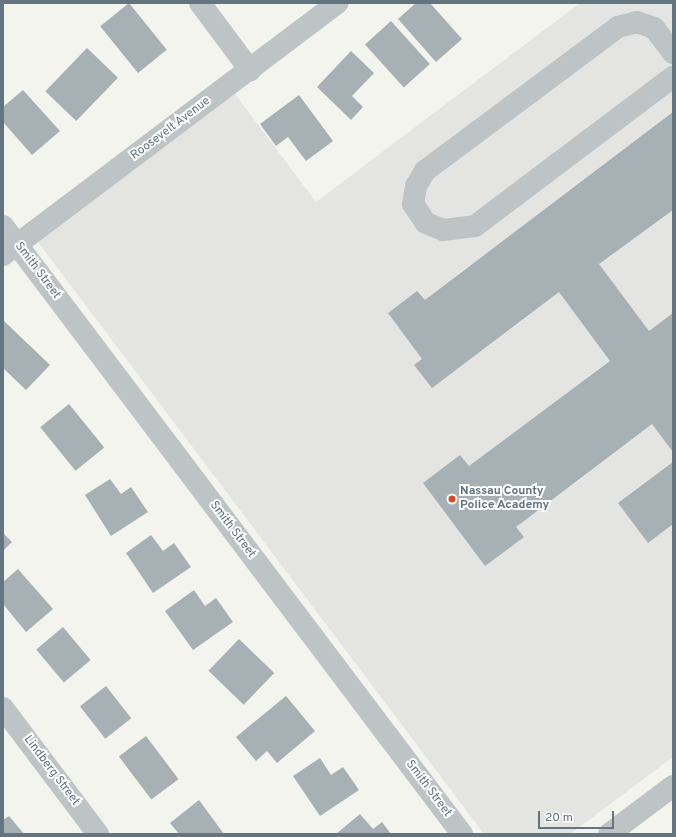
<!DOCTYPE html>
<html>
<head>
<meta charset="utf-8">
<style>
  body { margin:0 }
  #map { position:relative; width:676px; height:837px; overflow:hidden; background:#f4f4ef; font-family:Overpass,sans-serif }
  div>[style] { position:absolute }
  .built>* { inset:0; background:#e4e5e3 }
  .building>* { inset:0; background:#a7b0b4; transform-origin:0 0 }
  .minor>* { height:22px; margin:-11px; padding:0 11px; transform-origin:11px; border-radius:11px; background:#bec3c5 }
  .dots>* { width:11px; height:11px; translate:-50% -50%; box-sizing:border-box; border:2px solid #fff; border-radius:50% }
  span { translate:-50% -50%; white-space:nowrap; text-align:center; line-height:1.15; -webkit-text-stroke:4px #fff; paint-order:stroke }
  .street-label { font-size:12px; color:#637580 }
  .poi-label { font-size:12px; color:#637580; font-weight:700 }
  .left { translate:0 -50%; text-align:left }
  .frame { position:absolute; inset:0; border:4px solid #637580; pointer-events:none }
  .scale { position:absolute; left:538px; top:811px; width:76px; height:18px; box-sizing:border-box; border:2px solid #637580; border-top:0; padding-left:5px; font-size:12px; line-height:14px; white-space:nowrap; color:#637580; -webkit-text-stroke:3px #fff; paint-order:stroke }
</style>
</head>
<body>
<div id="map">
  <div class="built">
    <i style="clip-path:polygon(580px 3px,673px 3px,673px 757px,570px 834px,484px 834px,38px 242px,235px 94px,316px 202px)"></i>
  </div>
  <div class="building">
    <i style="left:129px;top:3px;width:60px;height:37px;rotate:51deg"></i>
    <i style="clip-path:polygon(416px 3px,430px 3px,462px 39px,436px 62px,398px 19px)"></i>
    <i style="left:391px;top:21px;width:58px;height:35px;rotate:48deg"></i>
    <i style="left:87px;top:48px;width:43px;height:60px;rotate:44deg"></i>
    <i style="clip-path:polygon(351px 51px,374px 73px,352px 96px,363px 107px,351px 120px,317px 87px)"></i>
    <i style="clip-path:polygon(23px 90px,60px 131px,32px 155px,3px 122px,3px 107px)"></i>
    <i style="clip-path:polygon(299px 95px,333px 141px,306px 161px,288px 137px,276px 146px,260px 124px)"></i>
    <i style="clip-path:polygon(673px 112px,673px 210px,599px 264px,649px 331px,673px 313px,673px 452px,652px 424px,516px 527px,524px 537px,485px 566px,423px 483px,460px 455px,469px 466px,610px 361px,559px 292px,432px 388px,414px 365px,422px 359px,388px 313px,417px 291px,425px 300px)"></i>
    <i style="clip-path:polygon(3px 320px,50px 365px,26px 390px,3px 368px)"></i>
    <i style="left:69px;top:404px;width:56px;height:37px;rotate:51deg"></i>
    <i style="clip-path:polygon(673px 462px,673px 524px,648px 543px,618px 503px)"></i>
    <i style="clip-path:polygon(110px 479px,121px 494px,131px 487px,148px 512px,111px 536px,85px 495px)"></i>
    <i style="clip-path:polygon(3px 533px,12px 542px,3px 551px)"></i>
    <i style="clip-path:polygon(151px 535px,163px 551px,174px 543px,191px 567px,153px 593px,126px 553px)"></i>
    <i style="clip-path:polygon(18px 569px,53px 609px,26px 632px,3px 604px,3px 582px)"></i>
    <i style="clip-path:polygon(194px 590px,205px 606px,216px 598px,233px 622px,193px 650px,165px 611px)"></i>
    <i style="left:63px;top:627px;width:43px;height:35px;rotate:50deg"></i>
    <i style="left:239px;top:639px;width:49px;height:44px;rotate:44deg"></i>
    <i style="left:106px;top:686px;width:41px;height:33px;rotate:52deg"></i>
    <i style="clip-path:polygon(286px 696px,315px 731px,277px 763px,267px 751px,256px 761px,236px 737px)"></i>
    <i style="left:146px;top:736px;width:54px;height:34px;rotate:53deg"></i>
    <i style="clip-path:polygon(320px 758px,331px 775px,343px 767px,359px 790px,320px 816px,293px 776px)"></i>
    <i style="clip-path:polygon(199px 800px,224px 834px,179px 834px,170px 823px)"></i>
    <i style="clip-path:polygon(360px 814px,373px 829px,382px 822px,391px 834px,336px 834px)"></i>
    <i style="clip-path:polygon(9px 816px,24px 834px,3px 834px,3px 820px)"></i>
  </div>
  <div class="minor">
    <i style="left:200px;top:3px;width:84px;rotate:53.3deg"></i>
    <i style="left:673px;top:53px;width:31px;rotate:-127deg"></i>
    <i style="left:654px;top:28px;width:18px;rotate:-161deg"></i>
    <i style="left:637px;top:22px;width:20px;rotate:165deg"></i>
    <i style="left:618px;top:27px;width:241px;rotate:143.3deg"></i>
    <i style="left:425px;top:171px;width:17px;rotate:121deg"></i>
    <i style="left:416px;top:186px;width:18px;rotate:99deg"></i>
    <i style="left:413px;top:204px;width:23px;rotate:56deg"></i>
    <i style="left:426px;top:223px;width:18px;rotate:22deg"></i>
    <i style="left:443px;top:230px;width:32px;rotate:-7deg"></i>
    <i style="left:475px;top:226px;width:248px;rotate:-37deg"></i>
    <i style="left:3px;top:226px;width:762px;rotate:52.95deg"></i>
    <i style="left:3px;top:255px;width:419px;rotate:-37deg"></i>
    <i style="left:3px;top:708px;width:158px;rotate:53deg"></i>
    <i style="left:609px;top:834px;width:80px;rotate:-36.9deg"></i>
  </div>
  <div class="dots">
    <i style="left:452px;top:499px;background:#e14522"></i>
  </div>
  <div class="street-label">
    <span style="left:171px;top:129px;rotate:-37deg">Roosevelt Avenue</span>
    <span style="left:37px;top:271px;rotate:53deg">Smith Street</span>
    <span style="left:232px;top:530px;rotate:53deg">Smith Street</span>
    <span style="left:51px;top:771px;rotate:53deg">Lindberg Street</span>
    <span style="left:428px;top:789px;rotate:53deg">Smith Street</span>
  </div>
  <div class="poi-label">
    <span class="left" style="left:460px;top:499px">Nassau County<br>Police Academy</span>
  </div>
  <div class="frame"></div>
  <div class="scale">20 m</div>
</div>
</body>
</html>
